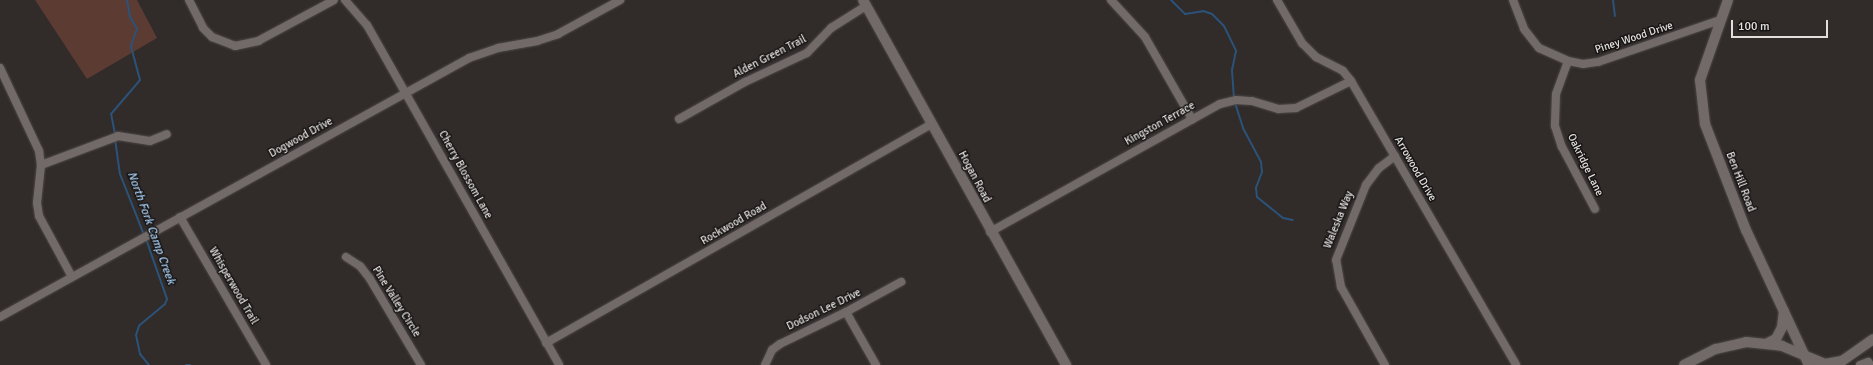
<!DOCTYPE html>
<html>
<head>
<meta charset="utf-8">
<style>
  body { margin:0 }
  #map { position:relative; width:1873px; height:365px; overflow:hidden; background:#312b2a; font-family:Signika,sans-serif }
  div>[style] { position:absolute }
  .green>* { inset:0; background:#5c3b33 }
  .stream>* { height:2px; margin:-1px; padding:0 1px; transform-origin:1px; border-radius:1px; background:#2b5379 }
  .roads { filter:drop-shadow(0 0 1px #4d4948) drop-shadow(0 0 1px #4d4948) }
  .minor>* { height:8px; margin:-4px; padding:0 4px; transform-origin:4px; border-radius:4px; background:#716a68 }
  .tertiary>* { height:10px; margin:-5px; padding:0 5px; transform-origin:5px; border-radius:5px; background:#716a68 }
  span { translate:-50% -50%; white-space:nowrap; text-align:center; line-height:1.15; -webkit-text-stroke:3px #171514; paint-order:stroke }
  .street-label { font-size:11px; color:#e2dedd }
  .water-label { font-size:12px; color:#abcff5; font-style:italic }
  .scale { position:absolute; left:1731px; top:20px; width:97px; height:18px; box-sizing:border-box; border:2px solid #e2dedd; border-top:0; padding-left:5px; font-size:12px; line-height:14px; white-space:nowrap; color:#e2dedd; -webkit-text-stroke:3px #171514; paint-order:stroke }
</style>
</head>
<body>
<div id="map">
  <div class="green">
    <i style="clip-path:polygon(35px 0,137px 0,157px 38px,87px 79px)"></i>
  </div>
  <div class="stream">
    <i style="left:1171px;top:0;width:20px;rotate:45deg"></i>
    <i style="left:1185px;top:14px;width:18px;rotate:-9deg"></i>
    <i style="left:1203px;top:11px;width:9px;rotate:18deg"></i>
    <i style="left:1212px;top:14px;width:17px;rotate:45deg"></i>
    <i style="left:1224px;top:26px;width:28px;rotate:64deg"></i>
    <i style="left:1236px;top:51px;width:19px;rotate:102deg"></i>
    <i style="left:1232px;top:70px;width:29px;rotate:86deg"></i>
    <i style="left:1613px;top:0;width:16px;rotate:83deg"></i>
    <i style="left:1235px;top:103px;width:28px;rotate:72deg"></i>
    <i style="left:1244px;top:130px;width:36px;rotate:62deg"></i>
    <i style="left:1261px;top:162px;width:10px;rotate:84deg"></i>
    <i style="left:1262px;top:172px;width:17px;rotate:111deg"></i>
    <i style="left:1256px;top:188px;width:9px;rotate:84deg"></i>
    <i style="left:1257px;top:197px;width:33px;rotate:39deg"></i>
    <i style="left:1283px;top:218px;width:10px;rotate:11deg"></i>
    <i style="left:115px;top:134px;width:20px;rotate:-101deg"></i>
    <i style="left:111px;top:114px;width:45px;rotate:-49.5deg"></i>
    <i style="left:140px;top:80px;width:35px;rotate:-105deg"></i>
    <i style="left:131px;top:46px;width:18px;rotate:-71deg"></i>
    <i style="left:137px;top:29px;width:14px;rotate:-120deg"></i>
    <i style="left:130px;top:17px;width:17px;rotate:-100deg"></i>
    <i style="left:115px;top:139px;width:35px;rotate:82deg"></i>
    <i style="left:120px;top:174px;width:66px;rotate:68.5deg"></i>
    <i style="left:146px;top:239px;width:64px;rotate:70.7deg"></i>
    <i style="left:167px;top:299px;width:5px;rotate:112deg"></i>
    <i style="left:165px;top:304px;width:34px;rotate:140deg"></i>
    <i style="left:139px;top:326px;width:9px;rotate:108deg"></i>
    <i style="left:136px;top:335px;width:19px;rotate:78deg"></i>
    <i style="left:140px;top:354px;width:14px;rotate:51deg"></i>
    <i style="left:186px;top:365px;width:4px"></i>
  </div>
  <div class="roads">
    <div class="minor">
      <i style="left:189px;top:0;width:31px;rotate:63deg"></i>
      <i style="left:203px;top:28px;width:13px;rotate:45deg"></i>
      <i style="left:212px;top:37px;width:25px;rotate:21deg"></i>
      <i style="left:235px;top:46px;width:24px;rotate:-12deg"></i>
      <i style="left:258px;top:41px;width:86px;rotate:-28.3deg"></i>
      <i style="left:345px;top:0;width:33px;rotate:49deg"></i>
      <i style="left:367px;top:25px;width:390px;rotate:60.5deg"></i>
      <i style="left:1111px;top:0;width:50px;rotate:47.4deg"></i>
      <i style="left:1145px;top:37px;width:95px;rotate:60.2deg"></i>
      <i style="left:1277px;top:0;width:50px;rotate:59.8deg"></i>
      <i style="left:1302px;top:43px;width:20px;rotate:45deg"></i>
      <i style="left:1316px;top:57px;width:30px;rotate:27deg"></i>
      <i style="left:1343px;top:71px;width:13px;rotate:51deg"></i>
      <i style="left:1351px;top:81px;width:328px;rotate:59.8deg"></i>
      <i style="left:1513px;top:0;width:31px;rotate:69deg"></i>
      <i style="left:1524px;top:29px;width:24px;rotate:52deg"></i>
      <i style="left:1539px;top:48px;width:32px;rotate:24deg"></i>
      <i style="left:1568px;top:61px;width:15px;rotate:11deg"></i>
      <i style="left:1583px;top:64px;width:15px;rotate:-8deg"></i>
      <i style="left:1598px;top:62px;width:129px;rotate:-19deg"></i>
      <i style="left:1568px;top:61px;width:35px;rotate:110deg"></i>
      <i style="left:1556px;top:94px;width:32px;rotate:92deg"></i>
      <i style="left:1555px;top:126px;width:22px;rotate:72deg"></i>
      <i style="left:1562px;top:147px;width:70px;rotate:62deg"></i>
      <i style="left:0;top:68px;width:92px;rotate:64.8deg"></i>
      <i style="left:39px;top:151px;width:14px;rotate:82deg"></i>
      <i style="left:41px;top:165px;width:38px;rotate:96deg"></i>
      <i style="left:37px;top:203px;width:13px;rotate:81deg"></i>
      <i style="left:39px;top:216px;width:69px;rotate:61.6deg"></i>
      <i style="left:679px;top:119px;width:76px;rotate:-29.3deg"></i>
      <i style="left:745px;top:82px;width:68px;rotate:-25.1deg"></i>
      <i style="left:807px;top:53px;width:35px;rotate:-46deg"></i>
      <i style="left:831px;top:28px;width:41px;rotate:-32.2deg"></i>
      <i style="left:41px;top:165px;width:82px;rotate:-20.6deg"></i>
      <i style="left:118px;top:136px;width:32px;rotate:9deg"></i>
      <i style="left:150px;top:141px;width:18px;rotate:-22deg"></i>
      <i style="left:180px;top:217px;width:171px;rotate:59.8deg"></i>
      <i style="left:990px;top:232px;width:263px;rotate:-29.1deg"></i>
      <i style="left:1220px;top:104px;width:16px;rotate:-14deg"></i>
      <i style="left:1236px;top:100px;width:16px;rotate:4deg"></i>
      <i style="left:1252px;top:101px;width:28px;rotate:17deg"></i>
      <i style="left:1279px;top:109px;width:17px;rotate:-3deg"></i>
      <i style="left:1296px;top:108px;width:61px;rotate:-26.1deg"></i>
      <i style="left:346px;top:257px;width:17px;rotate:33deg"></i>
      <i style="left:360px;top:266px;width:16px;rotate:52deg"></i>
      <i style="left:370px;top:279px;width:100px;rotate:59.3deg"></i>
      <i style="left:846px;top:312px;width:61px;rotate:60.5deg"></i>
      <i style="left:0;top:317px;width:536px;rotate:-28.91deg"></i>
      <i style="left:469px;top:58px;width:31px;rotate:-19deg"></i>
      <i style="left:498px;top:48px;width:40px;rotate:-10deg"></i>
      <i style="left:537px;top:41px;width:22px;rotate:-18deg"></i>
      <i style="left:558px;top:34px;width:71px;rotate:-28.7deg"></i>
      <i style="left:546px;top:343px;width:444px;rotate:-29.6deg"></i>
      <i style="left:765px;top:365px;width:17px;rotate:-65deg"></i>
      <i style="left:772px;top:350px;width:10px;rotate:-37deg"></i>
      <i style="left:780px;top:344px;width:73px;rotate:-25.9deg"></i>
      <i style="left:846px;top:312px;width:63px;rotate:-28.6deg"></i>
      <i style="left:1385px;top:365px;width:90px;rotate:-119.4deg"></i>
      <i style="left:1341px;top:287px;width:27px;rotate:-100deg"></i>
      <i style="left:1336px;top:260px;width:81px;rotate:-68.2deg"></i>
      <i style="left:1366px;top:185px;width:21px;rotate:-53deg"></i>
      <i style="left:1379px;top:168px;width:20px;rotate:-37deg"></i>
      <i style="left:1860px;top:365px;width:9px;rotate:-21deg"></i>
      <i style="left:1868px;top:362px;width:4px;rotate:56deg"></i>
    </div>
    <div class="tertiary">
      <i style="left:863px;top:0;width:418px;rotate:60.9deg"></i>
      <i style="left:1728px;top:0;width:85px;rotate:109.3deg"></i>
      <i style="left:1700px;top:80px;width:44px;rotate:83.5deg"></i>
      <i style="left:1705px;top:124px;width:114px;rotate:68.9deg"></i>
      <i style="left:1746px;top:230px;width:149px;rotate:65deg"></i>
      <i style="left:1766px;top:344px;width:11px;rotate:-27deg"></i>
      <i style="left:1776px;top:339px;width:13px;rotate:-63deg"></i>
      <i style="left:1782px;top:327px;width:16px;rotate:-83deg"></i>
      <i style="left:1684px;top:365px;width:36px;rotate:-27deg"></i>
      <i style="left:1716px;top:349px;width:31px;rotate:-13deg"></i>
      <i style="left:1746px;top:342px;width:36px;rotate:6deg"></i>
      <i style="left:1782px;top:346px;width:47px;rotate:22.7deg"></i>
      <i style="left:1825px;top:364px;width:17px;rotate:-10deg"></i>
      <i style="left:1842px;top:361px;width:38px;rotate:-35deg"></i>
    </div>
  </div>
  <div class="street-label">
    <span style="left:1634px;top:38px;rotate:-18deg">Piney Wood Drive</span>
    <span style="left:770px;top:57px;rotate:-27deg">Alden Green Trail</span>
    <span style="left:1160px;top:124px;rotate:-29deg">Kingston Terrace</span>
    <span style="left:301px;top:138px;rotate:-29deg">Dogwood Drive</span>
    <span style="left:1585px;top:165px;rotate:64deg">Oakridge Lane</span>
    <span style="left:1415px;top:169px;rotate:60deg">Arrowood Drive</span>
    <span style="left:465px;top:175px;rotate:61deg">Cherry Blossom Lane</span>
    <span style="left:974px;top:177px;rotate:62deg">Hogan Road</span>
    <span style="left:1740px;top:182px;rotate:69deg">Ben Hill Road</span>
    <span style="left:1339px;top:220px;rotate:-68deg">Waleska Way</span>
    <span style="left:734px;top:224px;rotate:-30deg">Rockwood Road</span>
    <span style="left:233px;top:286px;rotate:60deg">Whisperwood Trail</span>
    <span style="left:396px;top:302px;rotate:58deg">Pine Valley Circle</span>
    <span style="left:824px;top:310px;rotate:-26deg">Dodson Lee Drive</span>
  </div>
  <div class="water-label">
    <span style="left:151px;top:228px;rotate:70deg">North Fork Camp Creek</span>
  </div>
  <div class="scale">100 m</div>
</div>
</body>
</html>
